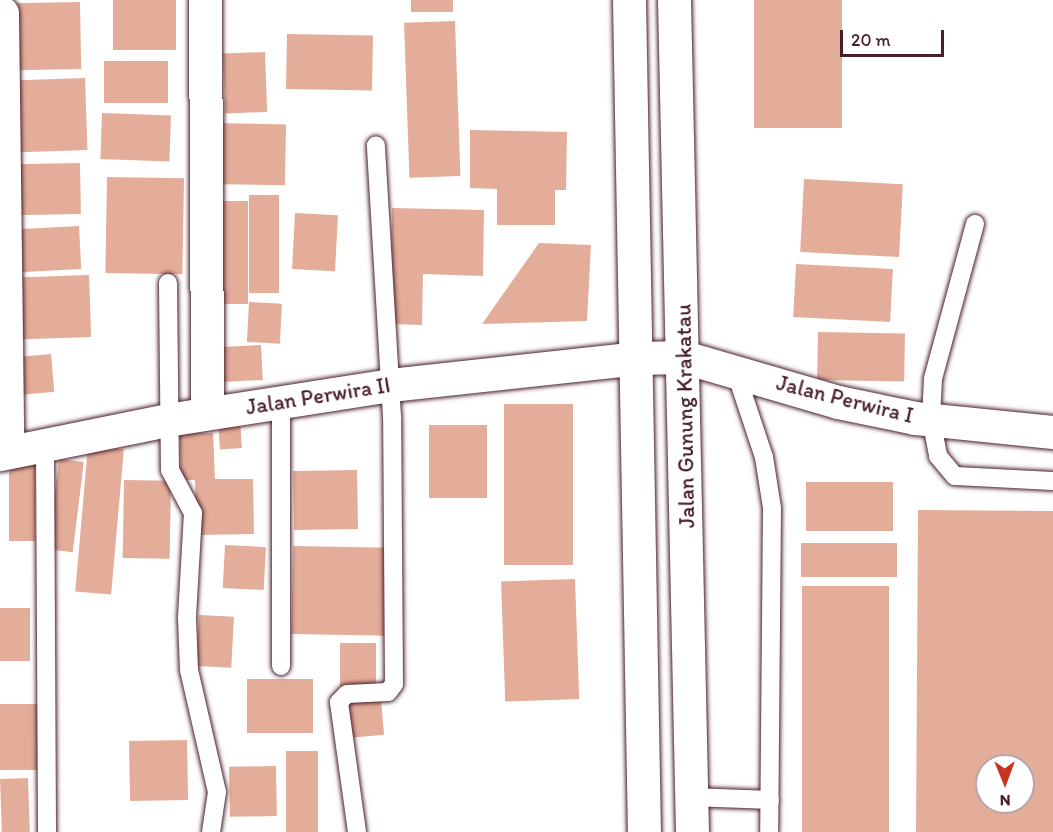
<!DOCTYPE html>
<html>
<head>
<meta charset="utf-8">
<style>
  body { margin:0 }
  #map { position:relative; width:1053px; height:832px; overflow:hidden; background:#fff; font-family:Itim,sans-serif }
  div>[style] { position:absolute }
  .building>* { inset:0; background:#e4ad9a; transform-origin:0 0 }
  .roads { filter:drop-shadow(0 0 2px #4a1f2b) drop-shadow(0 0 2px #4a1f2b) }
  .lane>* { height:18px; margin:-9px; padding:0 9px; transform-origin:9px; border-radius:9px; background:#fff }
  .street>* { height:33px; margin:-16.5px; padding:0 16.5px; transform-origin:16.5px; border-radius:16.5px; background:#fff }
  .highway>* { height:33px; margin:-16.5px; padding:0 16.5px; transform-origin:16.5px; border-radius:16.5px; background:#fff }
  span { translate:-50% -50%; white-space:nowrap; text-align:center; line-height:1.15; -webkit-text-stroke:4.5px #fff; paint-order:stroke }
  .street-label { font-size:22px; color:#4a1f2b }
  .north { position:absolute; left:975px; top:754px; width:60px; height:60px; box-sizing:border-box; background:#fff; border:2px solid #b7a5aa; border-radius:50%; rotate:179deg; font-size:16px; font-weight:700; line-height:24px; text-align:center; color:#4a1f2b }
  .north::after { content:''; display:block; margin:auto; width:21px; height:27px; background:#c8321e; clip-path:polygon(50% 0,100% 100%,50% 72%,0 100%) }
  .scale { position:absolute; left:840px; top:30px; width:104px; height:27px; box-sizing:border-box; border:3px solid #4a1f2b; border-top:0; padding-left:8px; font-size:18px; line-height:21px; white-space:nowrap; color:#4a1f2b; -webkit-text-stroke:4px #fff; paint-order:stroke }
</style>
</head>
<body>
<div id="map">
  <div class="building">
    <i style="left:113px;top:0;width:63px;height:50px"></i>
    <i style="left:411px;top:0;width:42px;height:12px"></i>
    <i style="left:754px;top:0;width:88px;height:128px"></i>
    <i style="left:80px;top:2px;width:67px;height:68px;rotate:89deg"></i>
    <i style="left:455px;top:21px;width:155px;height:51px;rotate:88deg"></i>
    <i style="left:287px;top:34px;width:86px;height:55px;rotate:1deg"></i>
    <i style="left:265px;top:52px;width:60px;height:42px;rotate:88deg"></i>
    <i style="left:104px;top:61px;width:64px;height:42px"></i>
    <i style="left:85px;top:78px;width:72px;height:75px;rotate:88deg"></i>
    <i style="left:102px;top:113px;width:69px;height:46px;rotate:2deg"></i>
    <i style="left:207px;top:123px;width:79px;height:61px;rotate:1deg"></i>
    <i style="clip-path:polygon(470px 130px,567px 132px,566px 190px,555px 190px,555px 225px,497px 225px,497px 189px,470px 188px)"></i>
    <i style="left:80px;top:163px;width:51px;height:68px;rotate:89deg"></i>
    <i style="left:107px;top:177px;width:77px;height:96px;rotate:1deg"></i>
    <i style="left:804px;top:179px;width:99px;height:73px;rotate:3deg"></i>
    <i style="left:249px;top:195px;width:30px;height:98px"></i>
    <i style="left:210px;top:201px;width:38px;height:103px"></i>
    <i style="clip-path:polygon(392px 208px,484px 210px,483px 276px,423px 274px,422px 325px,390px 324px)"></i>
    <i style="left:295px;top:213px;width:43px;height:56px;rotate:3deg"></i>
    <i style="left:79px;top:226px;width:43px;height:72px;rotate:87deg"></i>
    <i style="clip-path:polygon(539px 243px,591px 245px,587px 321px,482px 324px)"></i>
    <i style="left:796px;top:264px;width:97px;height:53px;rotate:3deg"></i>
    <i style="left:89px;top:275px;width:62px;height:81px;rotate:88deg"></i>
    <i style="left:249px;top:302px;width:33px;height:40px;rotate:3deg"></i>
    <i style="left:818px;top:332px;width:87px;height:48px;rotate:1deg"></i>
    <i style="left:261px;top:345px;width:35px;height:50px;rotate:87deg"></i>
    <i style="left:51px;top:354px;width:38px;height:39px;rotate:85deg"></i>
    <i style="left:573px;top:404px;width:161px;height:69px;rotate:90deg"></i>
    <i style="left:240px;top:420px;width:28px;height:22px;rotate:86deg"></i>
    <i style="left:429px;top:425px;width:58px;height:73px"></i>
    <i style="clip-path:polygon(180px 433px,213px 433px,215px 479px,253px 479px,254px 534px,196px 535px,195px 480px,181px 480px)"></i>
    <i style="left:88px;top:446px;width:36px;height:146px;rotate:5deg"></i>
    <i style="left:9px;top:459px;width:26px;height:82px"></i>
    <i style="left:59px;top:459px;width:25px;height:91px;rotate:7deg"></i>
    <i style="left:357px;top:470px;width:59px;height:64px;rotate:89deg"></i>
    <i style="left:124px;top:480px;width:47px;height:78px;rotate:1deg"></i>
    <i style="left:806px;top:482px;width:87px;height:49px"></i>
    <i style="clip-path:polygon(evenodd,918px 510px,1053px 511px,1053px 832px,916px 832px,918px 510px,987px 766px,1023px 766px,1023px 802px,987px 802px,987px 766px)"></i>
    <i style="left:801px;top:543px;width:96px;height:34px"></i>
    <i style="left:225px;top:545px;width:41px;height:43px;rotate:3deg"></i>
    <i style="left:293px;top:546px;width:96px;height:88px;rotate:1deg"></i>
    <i style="left:575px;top:579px;width:120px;height:74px;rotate:88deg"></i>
    <i style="left:802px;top:586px;width:87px;height:246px"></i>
    <i style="left:0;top:608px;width:30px;height:53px"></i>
    <i style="left:199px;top:615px;width:35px;height:51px;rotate:3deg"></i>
    <i style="left:340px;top:643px;width:36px;height:47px"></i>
    <i style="left:313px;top:679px;width:54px;height:66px;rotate:90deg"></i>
    <i style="left:381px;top:700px;width:35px;height:33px;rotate:85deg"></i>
    <i style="left:0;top:704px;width:40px;height:66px"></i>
    <i style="left:187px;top:740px;width:60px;height:58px;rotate:89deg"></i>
    <i style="left:286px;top:751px;width:32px;height:81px"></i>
    <i style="left:276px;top:766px;width:50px;height:47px;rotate:89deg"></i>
    <i style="left:28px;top:778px;width:54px;height:28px;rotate:88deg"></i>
  </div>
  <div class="roads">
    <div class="lane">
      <i style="left:975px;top:224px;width:161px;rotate:105.2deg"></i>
      <i style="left:933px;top:379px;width:40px;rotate:92.9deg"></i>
      <i style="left:931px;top:419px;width:38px;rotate:79deg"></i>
      <i style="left:938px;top:456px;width:26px;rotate:50deg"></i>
      <i style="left:955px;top:476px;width:98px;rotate:2.9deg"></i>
      <i style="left:168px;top:283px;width:187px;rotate:89.4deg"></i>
      <i style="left:170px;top:470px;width:49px;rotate:61.9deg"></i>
      <i style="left:193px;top:513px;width:105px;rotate:93.3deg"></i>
      <i style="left:187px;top:618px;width:52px;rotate:87.8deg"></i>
      <i style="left:189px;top:670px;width:125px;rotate:77.1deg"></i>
      <i style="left:217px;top:792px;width:40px;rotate:98.5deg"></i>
      <i style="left:735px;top:370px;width:92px;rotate:71.6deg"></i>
      <i style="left:764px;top:457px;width:52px;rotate:81.1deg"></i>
      <i style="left:772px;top:508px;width:324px;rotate:90.5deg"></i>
      <i style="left:281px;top:402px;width:264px;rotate:90deg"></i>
      <i style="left:45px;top:445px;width:387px;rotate:89.7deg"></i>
      <i style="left:692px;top:797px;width:78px;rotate:2.2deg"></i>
      <i style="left:357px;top:832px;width:131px;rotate:-97.9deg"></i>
      <i style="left:339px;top:702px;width:11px;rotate:-45deg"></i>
      <i style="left:347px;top:694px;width:41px;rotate:-2.8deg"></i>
      <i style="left:388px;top:692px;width:10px;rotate:-53deg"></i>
      <i style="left:394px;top:684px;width:267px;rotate:-90.4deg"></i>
      <i style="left:392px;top:417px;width:272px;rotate:-93.4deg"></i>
    </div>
    <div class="street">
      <i style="left:205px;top:0;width:413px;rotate:89.7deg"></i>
      <i style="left:2px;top:13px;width:439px;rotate:89.3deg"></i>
      <i style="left:0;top:454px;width:170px;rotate:-11.5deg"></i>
      <i style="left:167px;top:420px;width:226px;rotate:-8.9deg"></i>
      <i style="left:390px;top:385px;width:250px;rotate:-6.2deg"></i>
      <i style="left:639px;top:358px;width:45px;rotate:-1.3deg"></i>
      <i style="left:684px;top:357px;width:160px;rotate:16.3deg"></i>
      <i style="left:838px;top:402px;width:79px;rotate:11.7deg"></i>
      <i style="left:915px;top:418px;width:139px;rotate:5.8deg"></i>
    </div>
    <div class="highway">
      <i style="left:629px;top:0;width:832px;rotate:88.97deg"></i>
      <i style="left:674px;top:0;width:832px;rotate:88.76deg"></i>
    </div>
  </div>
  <div class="street-label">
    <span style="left:318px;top:396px;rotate:-9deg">Jalan Perwira II</span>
    <span style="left:845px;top:399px;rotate:14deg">Jalan Perwira I</span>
    <span style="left:685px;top:416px;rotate:-91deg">Jalan Gunung Krakatau</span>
  </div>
  <div class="north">N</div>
  <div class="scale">20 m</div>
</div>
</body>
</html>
